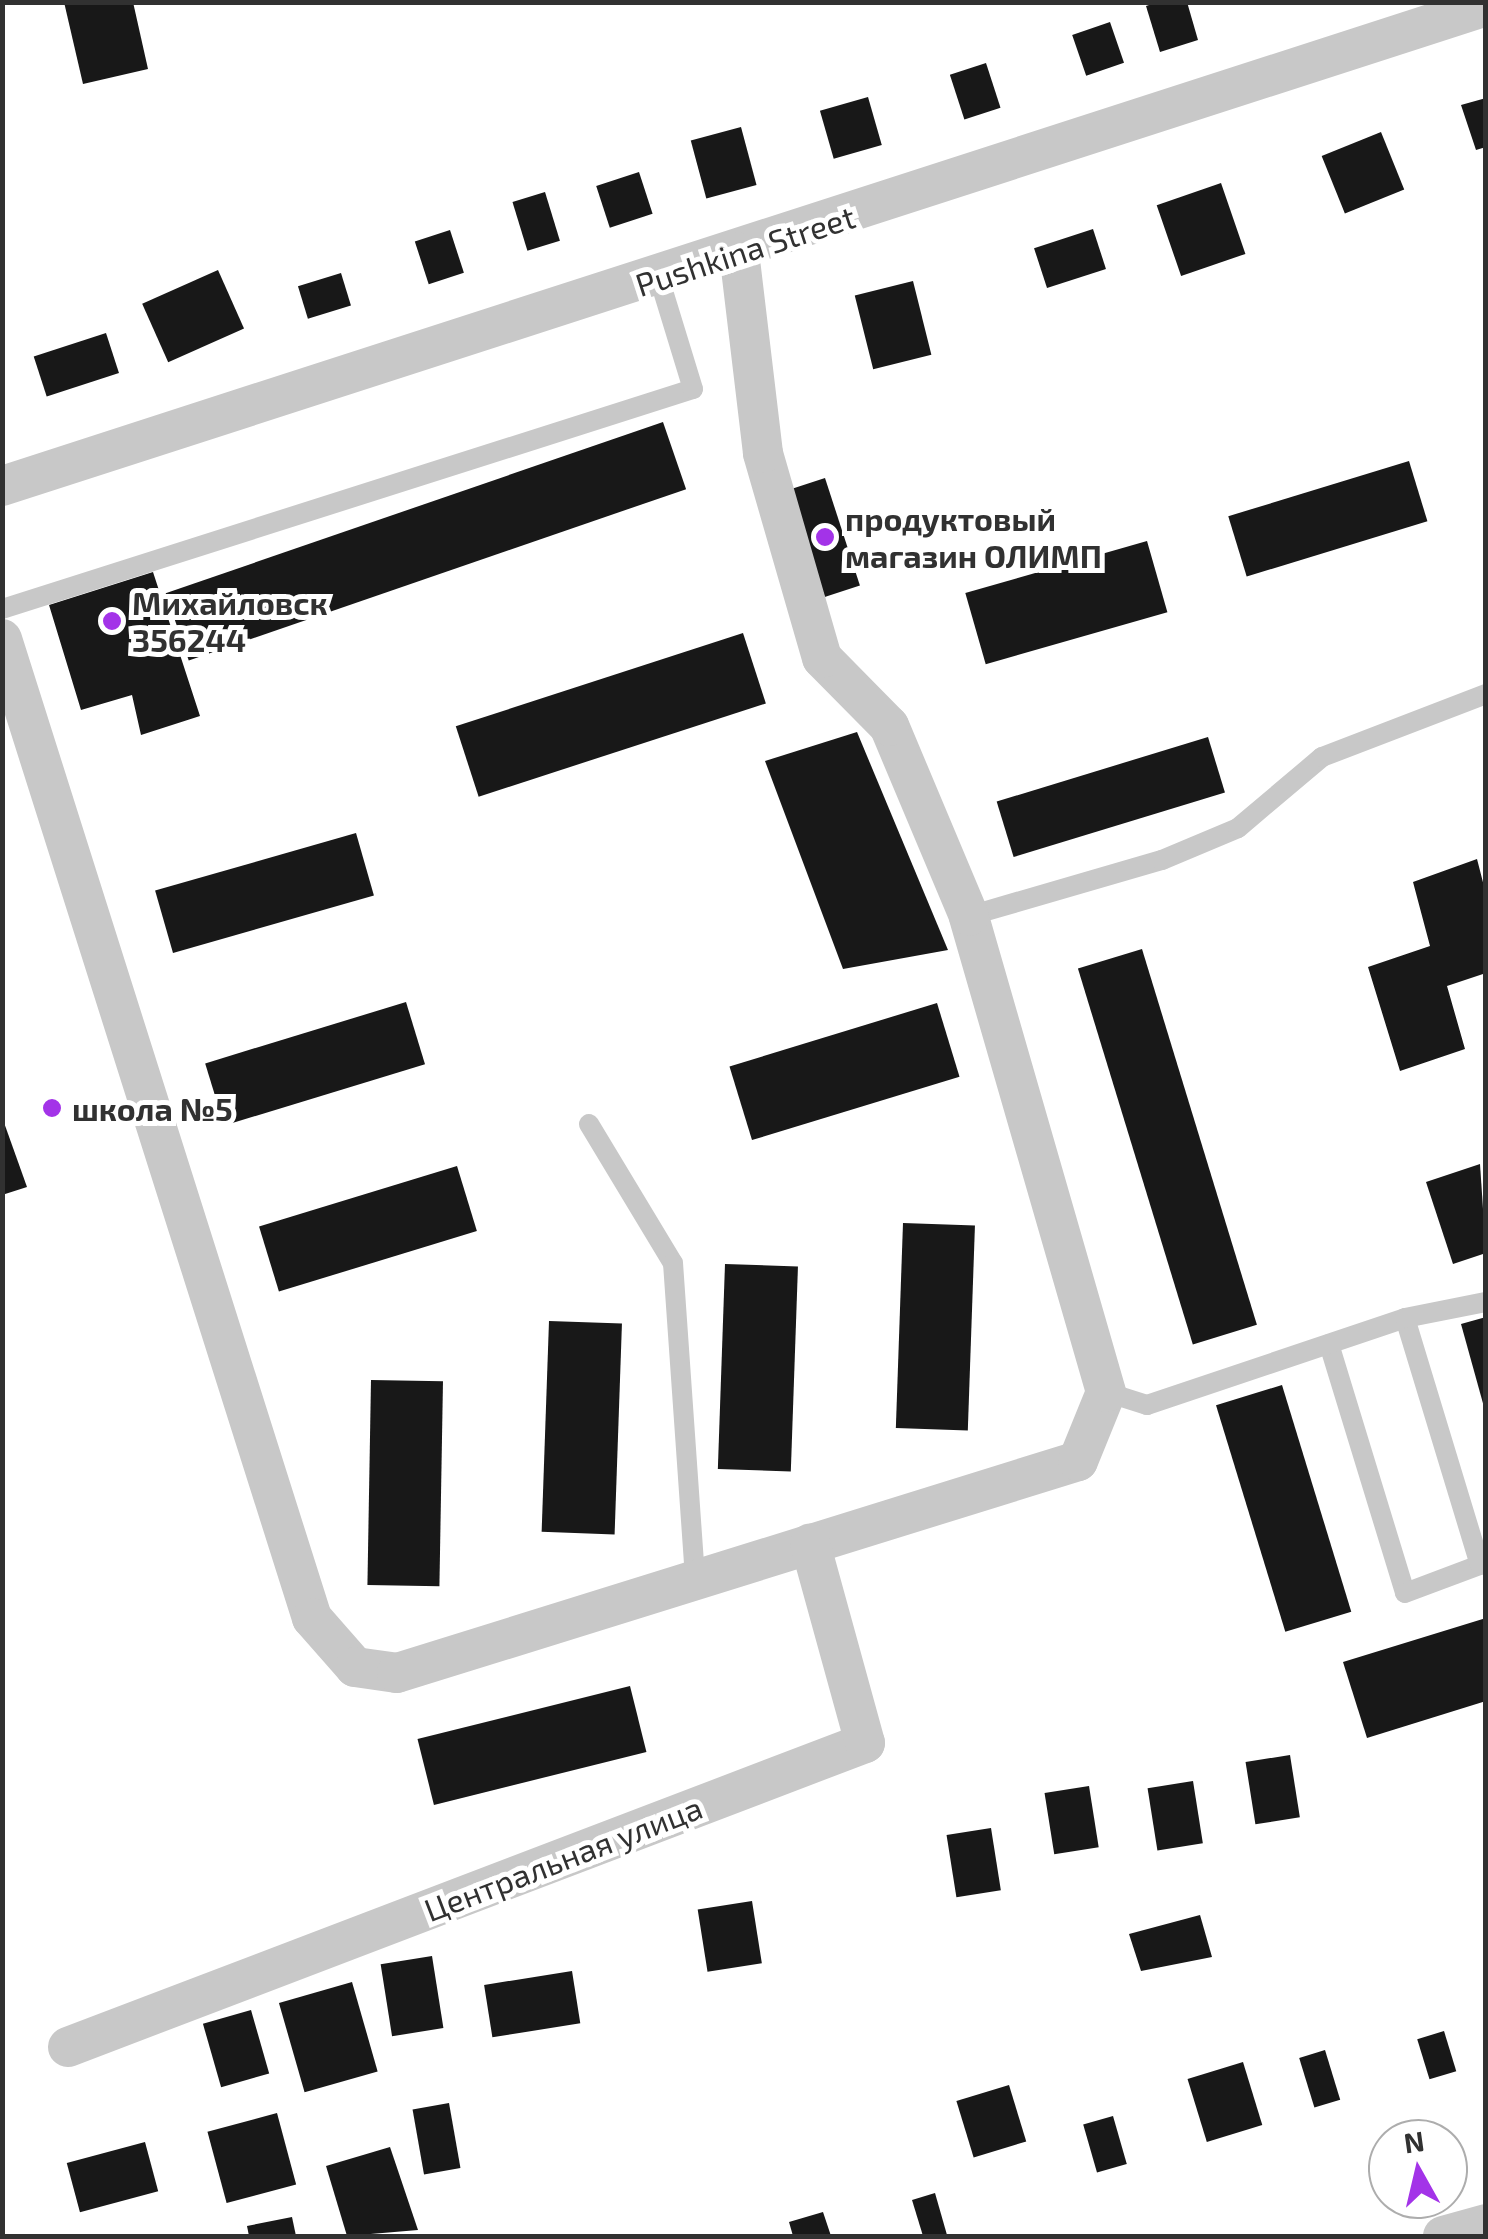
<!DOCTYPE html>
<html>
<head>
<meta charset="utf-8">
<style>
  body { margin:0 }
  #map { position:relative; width:1488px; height:2239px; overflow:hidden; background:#fff; font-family:"Exo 2",sans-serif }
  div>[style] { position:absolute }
  .building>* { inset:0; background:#181818; transform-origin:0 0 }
  .service>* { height:20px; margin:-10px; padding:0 10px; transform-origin:10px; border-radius:10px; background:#c8c8c8 }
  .minor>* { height:40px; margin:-20px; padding:0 20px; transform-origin:20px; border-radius:20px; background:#c8c8c8 }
  .dots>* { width:28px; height:28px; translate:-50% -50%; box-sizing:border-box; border:5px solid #fff; border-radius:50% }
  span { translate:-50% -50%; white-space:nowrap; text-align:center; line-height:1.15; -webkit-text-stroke:10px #fff; paint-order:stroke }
  .street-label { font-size:32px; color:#313131 }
  .poi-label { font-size:32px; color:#313131; font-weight:700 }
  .left { translate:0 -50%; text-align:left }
  .frame { position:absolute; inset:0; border:5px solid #313131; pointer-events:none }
  .north { position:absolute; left:1368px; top:2119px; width:100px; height:100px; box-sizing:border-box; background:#fff; border:2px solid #adadad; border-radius:50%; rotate:352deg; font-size:28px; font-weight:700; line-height:40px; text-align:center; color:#313131 }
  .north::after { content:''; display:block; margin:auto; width:35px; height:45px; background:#a333e8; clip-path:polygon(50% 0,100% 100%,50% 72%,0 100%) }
</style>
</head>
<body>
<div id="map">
  <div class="building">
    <i style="clip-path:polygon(64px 2px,133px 2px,148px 69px,83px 84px)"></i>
    <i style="clip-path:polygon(1158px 2px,1187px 2px,1198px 40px,1160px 52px,1146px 6px)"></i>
    <i style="left:1110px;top:22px;width:43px;height:40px;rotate:71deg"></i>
    <i style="left:986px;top:63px;width:47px;height:38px;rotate:72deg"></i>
    <i style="left:868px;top:97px;width:50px;height:50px;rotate:74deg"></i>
    <i style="clip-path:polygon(1486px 98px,1486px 147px,1476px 150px,1461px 105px)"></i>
    <i style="left:741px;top:127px;width:60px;height:52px;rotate:75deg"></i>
    <i style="left:1381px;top:132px;width:62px;height:64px;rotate:68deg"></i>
    <i style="left:639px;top:172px;width:44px;height:45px;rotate:72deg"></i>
    <i style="left:1221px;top:183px;width:75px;height:68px;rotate:71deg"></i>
    <i style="left:545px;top:192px;width:51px;height:34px;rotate:73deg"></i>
    <i style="left:1093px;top:229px;width:42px;height:62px;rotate:72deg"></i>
    <i style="left:450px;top:230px;width:45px;height:37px;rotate:72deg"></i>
    <i style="left:218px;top:270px;width:64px;height:83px;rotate:66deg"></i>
    <i style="left:341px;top:273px;width:34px;height:45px;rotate:73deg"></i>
    <i style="left:913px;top:281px;width:76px;height:60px;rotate:76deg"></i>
    <i style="left:106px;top:333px;width:42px;height:76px;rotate:72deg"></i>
    <i style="left:663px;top:422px;width:71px;height:526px;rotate:71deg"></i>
    <i style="left:1409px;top:461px;width:63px;height:189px;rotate:73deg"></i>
    <i style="left:825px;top:478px;width:113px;height:37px;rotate:72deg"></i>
    <i style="left:1147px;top:541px;width:74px;height:189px;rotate:74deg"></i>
    <i style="clip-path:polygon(153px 572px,200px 716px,141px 735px,132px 695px,81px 710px,49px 605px)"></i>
    <i style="left:743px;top:633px;width:74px;height:302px;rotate:72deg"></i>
    <i style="clip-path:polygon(857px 732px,948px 950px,843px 969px,765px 761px)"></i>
    <i style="left:1208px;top:737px;width:58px;height:221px;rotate:73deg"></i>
    <i style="left:356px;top:833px;width:65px;height:209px;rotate:74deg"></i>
    <i style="clip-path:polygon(1477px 859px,1486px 894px,1486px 973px,1447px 986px,1465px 1049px,1400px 1071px,1368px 967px,1430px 946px,1413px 882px)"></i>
    <i style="left:1142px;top:949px;width:393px;height:67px;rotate:73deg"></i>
    <i style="left:406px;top:1002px;width:65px;height:210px;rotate:73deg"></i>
    <i style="left:937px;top:1003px;width:77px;height:217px;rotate:73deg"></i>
    <i style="clip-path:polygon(2px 1117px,27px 1187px,2px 1195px)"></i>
    <i style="clip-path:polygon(1480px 1164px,1486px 1253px,1453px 1264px,1426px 1182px)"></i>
    <i style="left:457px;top:1166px;width:68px;height:207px;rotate:73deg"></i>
    <i style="left:903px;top:1223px;width:72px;height:205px;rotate:2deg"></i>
    <i style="left:725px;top:1264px;width:73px;height:205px;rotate:2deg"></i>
    <i style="clip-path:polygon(1486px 1317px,1486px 1406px,1484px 1407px,1461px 1324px)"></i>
    <i style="left:549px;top:1321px;width:73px;height:211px;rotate:2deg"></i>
    <i style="left:371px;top:1380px;width:72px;height:205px;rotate:1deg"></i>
    <i style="left:1282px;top:1385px;width:237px;height:69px;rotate:73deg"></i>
    <i style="clip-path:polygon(1486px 1618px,1486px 1701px,1367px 1738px,1343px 1662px)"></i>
    <i style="left:630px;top:1686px;width:68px;height:219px;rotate:76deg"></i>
    <i style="left:1290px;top:1755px;width:63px;height:45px;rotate:81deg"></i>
    <i style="left:1193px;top:1781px;width:63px;height:46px;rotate:81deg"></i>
    <i style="left:1089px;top:1786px;width:62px;height:45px;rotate:81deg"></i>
    <i style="left:991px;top:1828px;width:63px;height:45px;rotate:81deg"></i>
    <i style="left:752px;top:1901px;width:63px;height:55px;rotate:81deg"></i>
    <i style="clip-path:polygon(1200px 1915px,1212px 1957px,1141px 1971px,1129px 1934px)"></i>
    <i style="left:432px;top:1956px;width:73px;height:52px;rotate:81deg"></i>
    <i style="left:572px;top:1971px;width:53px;height:89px;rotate:81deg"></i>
    <i style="left:352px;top:1982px;width:93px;height:76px;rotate:74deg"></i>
    <i style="left:251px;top:2010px;width:66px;height:50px;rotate:74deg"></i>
    <i style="left:1444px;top:2031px;width:42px;height:28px;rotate:73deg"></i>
    <i style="left:1325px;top:2050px;width:52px;height:27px;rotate:73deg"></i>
    <i style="left:1243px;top:2062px;width:66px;height:58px;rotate:73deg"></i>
    <i style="left:1009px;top:2085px;width:59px;height:55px;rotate:73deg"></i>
    <i style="left:449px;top:2103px;width:66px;height:37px;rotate:80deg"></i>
    <i style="left:277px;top:2113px;width:74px;height:72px;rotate:75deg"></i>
    <i style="left:1113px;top:2116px;width:50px;height:31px;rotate:74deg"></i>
    <i style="left:145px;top:2142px;width:51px;height:81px;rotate:75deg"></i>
    <i style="clip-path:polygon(390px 2147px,418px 2230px,347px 2236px,326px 2166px)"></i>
    <i style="clip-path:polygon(935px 2193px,947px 2235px,923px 2236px,912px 2200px)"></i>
    <i style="clip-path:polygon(823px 2212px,831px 2236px,793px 2236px,789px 2222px)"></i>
    <i style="clip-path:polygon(292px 2217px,296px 2236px,249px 2236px,247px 2226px)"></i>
  </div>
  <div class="service">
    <i style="left:2px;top:609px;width:725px;rotate:-17.66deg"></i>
    <i style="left:693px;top:389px;width:116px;rotate:-107deg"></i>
    <i style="left:969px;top:916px;width:201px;rotate:-16.2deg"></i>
    <i style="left:1162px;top:860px;width:82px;rotate:-22.8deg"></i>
    <i style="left:1238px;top:828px;width:110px;rotate:-40.2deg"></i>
    <i style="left:1322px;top:757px;width:176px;rotate:-21deg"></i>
    <i style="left:589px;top:1124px;width:162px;rotate:58.9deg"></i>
    <i style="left:673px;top:1263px;width:315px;rotate:86deg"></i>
    <i style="left:1329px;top:1344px;width:260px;rotate:73deg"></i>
    <i style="left:1405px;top:1593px;width:80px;rotate:-20.5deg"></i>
    <i style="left:1480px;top:1565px;width:258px;rotate:-106.9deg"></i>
    <i style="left:1106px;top:1392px;width:43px;rotate:17.6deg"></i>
    <i style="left:1147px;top:1405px;width:272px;rotate:-18.6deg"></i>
    <i style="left:1405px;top:1318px;width:83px;rotate:-11.2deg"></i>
  </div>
  <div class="minor">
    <i style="left:2px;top:486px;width:1560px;rotate:-17.92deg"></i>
    <i style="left:2px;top:639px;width:1027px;rotate:72.43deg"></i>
    <i style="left:312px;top:1618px;width:65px;rotate:48.7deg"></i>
    <i style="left:355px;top:1667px;width:42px;rotate:8.1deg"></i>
    <i style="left:397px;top:1673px;width:713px;rotate:-17.29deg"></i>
    <i style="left:1078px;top:1461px;width:74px;rotate:-67.9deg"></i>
    <i style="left:1106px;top:1392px;width:495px;rotate:-106.1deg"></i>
    <i style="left:969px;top:916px;width:206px;rotate:-112.8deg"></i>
    <i style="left:889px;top:726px;width:95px;rotate:-134.6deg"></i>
    <i style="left:822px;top:658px;width:213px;rotate:-106.1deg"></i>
    <i style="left:763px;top:453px;width:202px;rotate:-96.8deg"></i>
    <i style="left:68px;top:2047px;width:853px;rotate:-20.88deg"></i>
    <i style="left:865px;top:1743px;width:207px;rotate:-105.4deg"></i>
    <i style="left:1443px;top:2236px;width:45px;rotate:-15.6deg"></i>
  </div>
  <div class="dots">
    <i style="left:825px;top:537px;background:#a333e8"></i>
    <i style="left:112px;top:621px;background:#a333e8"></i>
    <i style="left:52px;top:1108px;background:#a333e8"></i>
  </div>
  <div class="street-label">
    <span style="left:745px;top:250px;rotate:-18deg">Pushkina Street</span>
    <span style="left:563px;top:1858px;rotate:-21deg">Центральная улица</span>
  </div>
  <div class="poi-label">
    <span class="left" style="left:845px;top:537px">продуктовый<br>магазин ОЛИМП</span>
    <span class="left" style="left:132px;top:621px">Михайловск<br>356244</span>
    <span class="left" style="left:72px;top:1108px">школа №5</span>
  </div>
  <div class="frame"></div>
  <div class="north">N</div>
</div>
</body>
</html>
